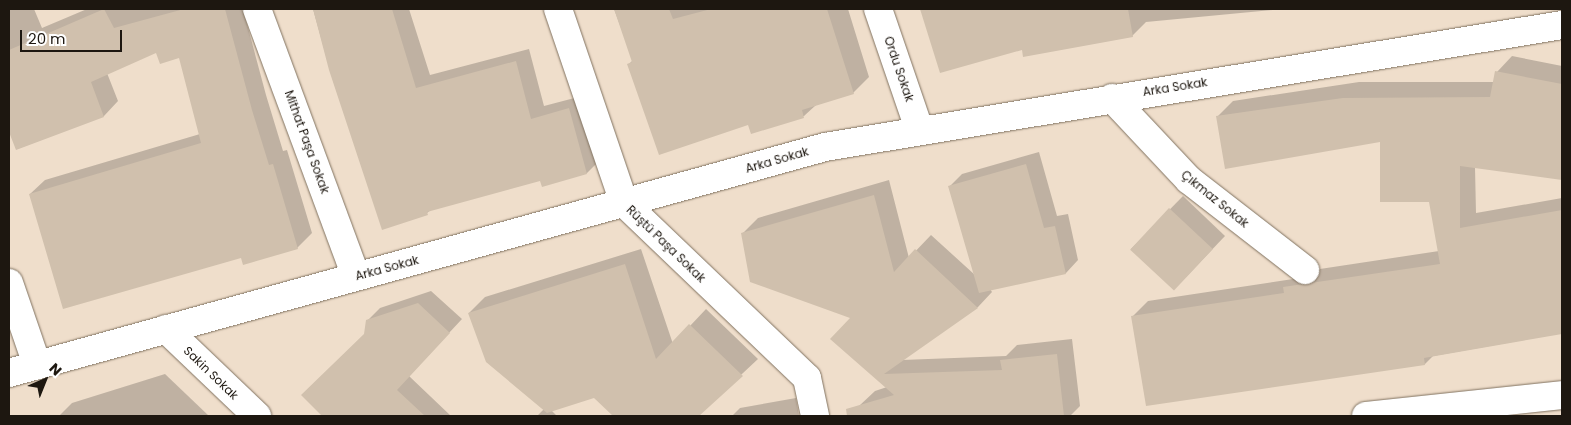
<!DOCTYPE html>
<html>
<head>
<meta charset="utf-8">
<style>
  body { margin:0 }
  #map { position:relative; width:1571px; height:425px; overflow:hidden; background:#efdecb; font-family:Poppins,sans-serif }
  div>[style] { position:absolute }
  .shadow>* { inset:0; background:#0003 }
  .building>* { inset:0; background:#d0c0ad; transform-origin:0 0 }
  .roads { filter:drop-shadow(0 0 1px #807260) drop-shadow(0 0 1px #807260) }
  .street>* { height:28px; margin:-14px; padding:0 14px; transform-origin:14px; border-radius:14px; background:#fff }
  span { translate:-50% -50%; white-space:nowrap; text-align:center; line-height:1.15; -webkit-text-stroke:4.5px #fff; paint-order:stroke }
  .street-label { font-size:12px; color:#1d1710 }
  .frame { position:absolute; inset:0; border:10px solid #1d1710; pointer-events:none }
  .north { position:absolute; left:20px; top:355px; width:50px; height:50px; -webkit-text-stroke:4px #fff; paint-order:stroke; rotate:44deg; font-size:14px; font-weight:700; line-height:20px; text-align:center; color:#1d1710 }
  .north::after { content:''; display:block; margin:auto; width:18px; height:22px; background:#1d1710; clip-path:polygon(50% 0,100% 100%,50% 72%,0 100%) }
  .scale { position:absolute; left:20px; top:30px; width:102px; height:22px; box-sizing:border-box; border:2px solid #1d1710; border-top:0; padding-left:6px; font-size:15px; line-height:18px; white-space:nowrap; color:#1d1710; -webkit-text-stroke:4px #fff; paint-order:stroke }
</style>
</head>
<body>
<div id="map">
  <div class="shadow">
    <i style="clip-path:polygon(9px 9px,34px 9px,42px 28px,87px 9px,243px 9px,266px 95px,283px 151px,287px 150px,312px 233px,297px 248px,242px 256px,30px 194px,45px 180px,200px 134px,180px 57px,157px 51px,107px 73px,118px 101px,104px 116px,17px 149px,9px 128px)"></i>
    <i style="clip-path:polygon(313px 9px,409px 9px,430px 75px,529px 49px,544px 106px,582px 96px,600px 160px,587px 173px,541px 180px,432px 209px,427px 213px,330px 70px)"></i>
    <i style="clip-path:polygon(614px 9px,848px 9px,869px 77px,853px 93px,816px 105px,804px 116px,751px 132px,749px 123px,629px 64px,633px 60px)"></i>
    <i style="clip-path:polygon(921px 9px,1283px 9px,1146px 22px,1132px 36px,1023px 48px,941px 71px)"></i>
    <i style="clip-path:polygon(1512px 56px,1562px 66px,1562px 179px,1475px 167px,1476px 213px,1562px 198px,1562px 333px,1433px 356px,1425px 364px,1132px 317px,1148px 301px,1293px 279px,1300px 272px,1439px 251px,1430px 200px,1381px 140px,1217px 117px,1233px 101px,1359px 82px,1495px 82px,1497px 72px)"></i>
    <i style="clip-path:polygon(1039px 152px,1057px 216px,1068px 214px,1078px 260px,1066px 273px,990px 289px,992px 292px,978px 307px,902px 360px,1006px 356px,1017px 345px,1072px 339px,1080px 406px,1070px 416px,861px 416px,859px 406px,875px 391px,887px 387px,852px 317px,743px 233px,758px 218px,889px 180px,909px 258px,931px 235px,975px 275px,949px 187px,962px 174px)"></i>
    <i style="clip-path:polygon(1183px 196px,1225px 236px,1186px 277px,1131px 249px)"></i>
    <i style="clip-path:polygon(641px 249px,673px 344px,706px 309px,758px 359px,697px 416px,615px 416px,594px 396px,551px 410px,557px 416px,537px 416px,544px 409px,469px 313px,485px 297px)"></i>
    <i style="clip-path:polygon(431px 291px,462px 319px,409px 376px,451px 416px,324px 416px,303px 395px,365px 334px,367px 321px,380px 308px)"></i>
    <i style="clip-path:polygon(165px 374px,209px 416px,59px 416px,72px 403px)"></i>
    <i style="clip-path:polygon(796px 398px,799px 416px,732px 416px,740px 408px)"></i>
  </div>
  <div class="building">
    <i style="clip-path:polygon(104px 9px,114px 28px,184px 9px,225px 9px,252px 110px,269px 165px,273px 164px,298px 249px,243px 265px,241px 258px,63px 309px,29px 194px,201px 143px,179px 58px,160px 64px,156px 53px,91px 82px,104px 117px,16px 150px,9px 132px,9px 50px)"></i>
    <i style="clip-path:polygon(313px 9px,392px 9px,416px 88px,516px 61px,531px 119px,569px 108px,587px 174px,542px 187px,540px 181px,427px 212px,428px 215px,382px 230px,329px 70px)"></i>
    <i style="clip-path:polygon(614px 9px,669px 9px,673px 19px,711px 9px,827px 9px,854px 94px,802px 110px,804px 118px,751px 134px,748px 125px,659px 155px,627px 64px,632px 62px)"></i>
    <i style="clip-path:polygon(920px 9px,1128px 9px,1133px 37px,1023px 57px,1022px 50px,940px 73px)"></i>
    <i style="clip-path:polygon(1495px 71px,1562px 84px,1562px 180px,1460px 166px,1460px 228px,1562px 210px,1562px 334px,1424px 358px,1425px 365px,1146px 406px,1131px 316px,1284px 293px,1283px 287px,1440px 264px,1429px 202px,1380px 202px,1380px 142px,1225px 169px,1216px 116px,1343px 98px,1490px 97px)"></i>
    <i style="clip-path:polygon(1026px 164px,1044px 228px,1055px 226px,1066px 274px,979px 293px,948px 186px)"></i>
    <i style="clip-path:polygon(874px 195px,894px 272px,915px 249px,978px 308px,884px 374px,1002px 370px,1000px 360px,1057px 354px,1064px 416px,847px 416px,846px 409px,894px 395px,830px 339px,850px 318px,750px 282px,741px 233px)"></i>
    <i style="left:1169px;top:208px;width:60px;height:57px;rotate:43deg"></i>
    <i style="clip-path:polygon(625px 264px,656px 359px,689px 324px,743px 376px,699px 416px,613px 416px,594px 398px,547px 413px,486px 362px,468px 313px)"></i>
    <i style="clip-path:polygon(418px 303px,450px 333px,397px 390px,425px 416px,322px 416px,301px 395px,364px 334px,366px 320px)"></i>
  </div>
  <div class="roads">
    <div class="street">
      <i style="left:257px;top:9px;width:285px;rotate:69.7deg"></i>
      <i style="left:558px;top:9px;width:205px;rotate:71.2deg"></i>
      <i style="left:624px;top:203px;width:253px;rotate:43.7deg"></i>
      <i style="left:807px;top:378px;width:39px;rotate:78deg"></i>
      <i style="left:878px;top:9px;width:127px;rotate:71.1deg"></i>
      <i style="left:1112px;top:98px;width:112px;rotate:46.8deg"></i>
      <i style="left:1189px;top:180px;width:147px;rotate:37.8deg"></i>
      <i style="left:9px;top:283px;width:87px;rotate:71.1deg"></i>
      <i style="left:166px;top:329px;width:126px;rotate:43.7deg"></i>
      <i style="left:9px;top:373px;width:847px;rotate:-15.48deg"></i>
      <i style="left:825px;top:147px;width:747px;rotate:-9.4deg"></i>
      <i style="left:1366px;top:416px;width:197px;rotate:-6.1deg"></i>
    </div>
  </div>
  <div class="street-label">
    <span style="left:899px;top:69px;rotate:71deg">Ordu Sokak</span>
    <span style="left:1175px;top:87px;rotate:-9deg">Arka Sokak</span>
    <span style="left:307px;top:142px;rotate:70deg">Mithat Paşa Sokak</span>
    <span style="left:777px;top:160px;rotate:-16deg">Arka Sokak</span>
    <span style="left:1215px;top:199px;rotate:39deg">Çıkmaz Sokak</span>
    <span style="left:666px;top:244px;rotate:44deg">Rüştü Paşa Sokak</span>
    <span style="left:387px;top:268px;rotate:-15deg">Arka Sokak</span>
    <span style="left:211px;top:373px;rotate:44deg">Sakin Sokak</span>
  </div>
  <div class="frame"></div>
  <div class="north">N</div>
  <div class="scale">20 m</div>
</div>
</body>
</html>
